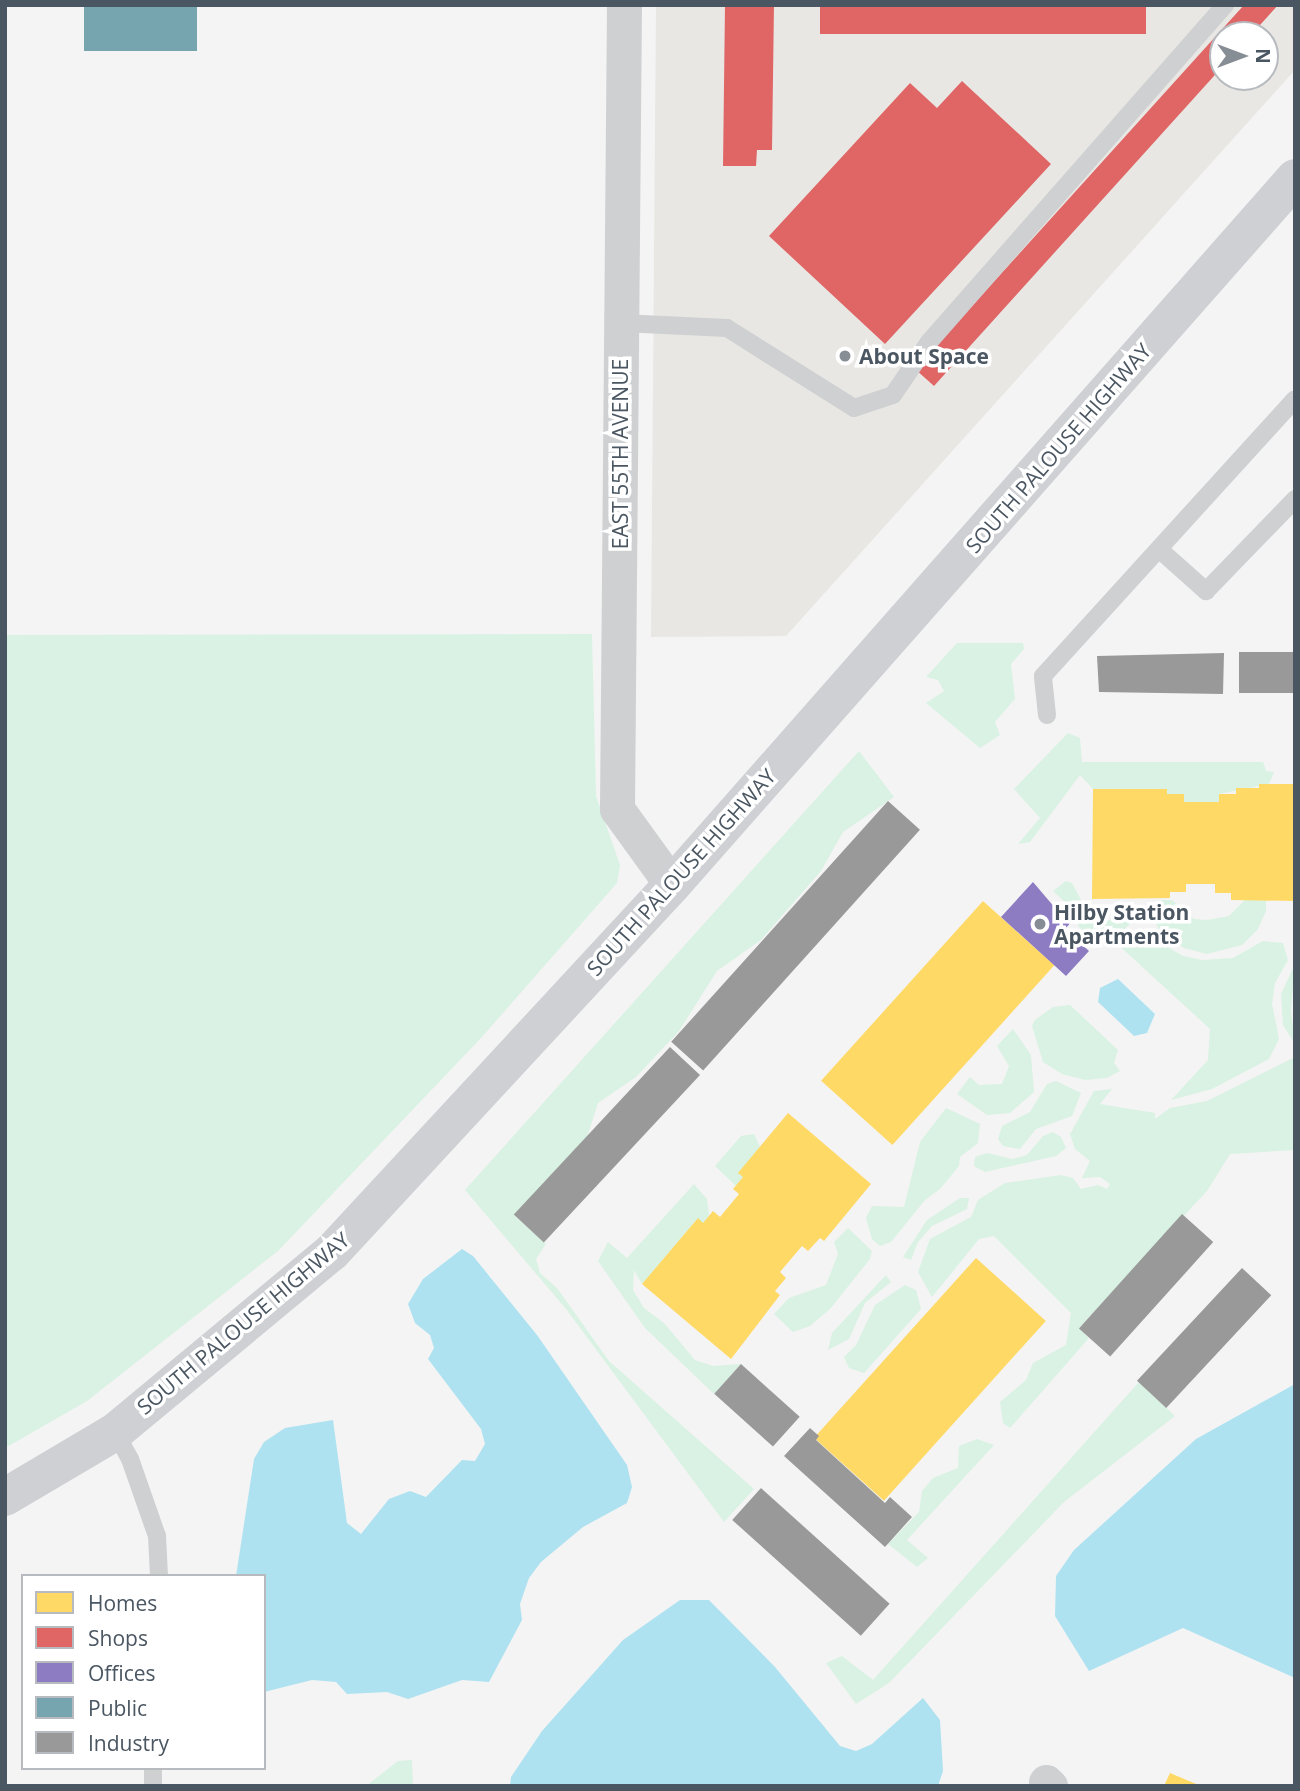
<!DOCTYPE html>
<html>
<head>
<meta charset="utf-8">
<style>
  body { margin:0 }
  #map { position:relative; width:1300px; height:1791px; overflow:hidden; background:#f4f4f4; font-family:"Open Sans",sans-serif }
  div>[style] { position:absolute }
  .commercial>* { inset:0; background:#e8e7e3 }
  .green>* { inset:0; background:#d9f2e3 }
  .water>* { inset:0; background:#aee2f0 }
  .homes>* { inset:0; background:#ffd966; transform-origin:0 0 }
  .shops>* { inset:0; background:#e06666; transform-origin:0 0 }
  .offices>* { inset:0; background:#8e7cc3 }
  .public>* { inset:0; background:#76a5af; transform-origin:0 0 }
  .industry>* { inset:0; background:#999; transform-origin:0 0 }
  .service>* { height:18px; margin:-9px; padding:0 9px; transform-origin:9px; border-radius:9px; background:#ced0d2 }
  .minor>* { height:35px; margin:-17.5px; padding:0 17.5px; transform-origin:17.5px; border-radius:17.5px; background:#ced0d2 }
  .secondary>* { height:38px; margin:-19px; padding:0 19px; transform-origin:19px; border-radius:19px; background:#ced0d4 }
  .dots>* { width:19px; height:19px; translate:-50% -50%; box-sizing:border-box; border:4px solid #fff; border-radius:50% }
  span { translate:-50% -50%; white-space:nowrap; text-align:center; line-height:1.15; -webkit-text-stroke:7px #fff; paint-order:stroke }
  .poi-label { font-size:21px; color:#4a5661; font-weight:700 }
  .left { translate:0 -50%; text-align:left }
  .street-label { font-size:21px; color:#4a5661 }
  .frame { position:absolute; inset:0; border:7px solid #4a5661; pointer-events:none }
  .legend { position:absolute; left:21px; top:1574px; width:245px; height:196px; box-sizing:border-box; background:#fff; border:2px solid #b7bbc0; margin:0; padding:9px 12px; list-style:none; font-size:21px; color:#4a5661 }
  .legend li { display:flex; align-items:center; gap:14px; height:35px }
  .legend b { width:35px; border:2px solid #b7bbc0 }
  .north { position:absolute; left:1209px; top:21px; width:70px; height:70px; box-sizing:border-box; background:#fff; border:2px solid #b7bbc0; border-radius:50%; rotate:90deg; font-size:19px; font-weight:700; line-height:28px; text-align:center; color:#4a5661 }
  .north::after { content:''; display:block; margin:auto; width:24px; height:32px; background:#868d94; clip-path:polygon(50% 0,100% 100%,50% 72%,0 100%) }
</style>
</head>
<body>
<div id="map">
  <div class="commercial">
    <i style="clip-path:polygon(evenodd,656px 5px,1295px 5px,1295px 70px,786px 636px,651px 637px,656px 5px,1223px 35px,1265px 35px,1265px 77px,1223px 77px,1223px 35px)"></i>
  </div>
  <div class="green">
    <i style="clip-path:polygon(592px 634px,596px 796px,620px 865px,617px 883px,481px 1038px,278px 1251px,87px 1401px,5px 1448px,5px 635px)"></i>
    <i style="clip-path:polygon(957px 643px,1023px 643px,1024px 649px,1011px 664px,1015px 699px,995px 722px,1000px 735px,980px 748px,926px 703px,944px 691px,938px 680px,926px 677px)"></i>
    <i style="clip-path:polygon(1068px 733px,1080px 738px,1082px 762px,1263px 762px,1266px 771px,1274px 772px,1269px 784px,1219px 794px,1219px 802px,1184px 802px,1184px 794px,1167px 794px,1167px 789px,1093px 789px,1080px 775px,1030px 842px,1018px 844px,1040px 818px,1014px 789px)"></i>
    <i style="clip-path:polygon(859px 751px,894px 797px,843px 832px,821px 871px,761px 940px,717px 971px,679px 1031px,636px 1077px,598px 1103px,586px 1140px,516px 1217px,546px 1244px,536px 1259px,540px 1273px,557px 1288px,609px 1361px,754px 1489px,724px 1522px,566px 1309px,465px 1190px)"></i>
    <i style="clip-path:polygon(1066px 881px,1072px 883px,1089px 915px,1103px 922px,1116px 918px,1117px 902px,1132px 903px,1136px 911px,1131px 923px,1121px 932px,1088px 935px,1078px 926px,1081px 917px,1053px 891px)"></i>
    <i style="clip-path:polygon(1157px 900px,1172px 900px,1194px 919px,1207px 920px,1229px 916px,1245px 900px,1266px 900px,1266px 911px,1258px 929px,1242px 945px,1207px 954px,1184px 948px,1161px 933px,1153px 918px)"></i>
    <i style="clip-path:polygon(1145px 934px,1183px 956px,1202px 960px,1233px 958px,1263px 941px,1283px 943px,1288px 960px,1275px 983px,1272px 1004px,1279px 1039px,1269px 1059px,1212px 1089px,1171px 1100px,1208px 1060px,1210px 1029px,1114px 941px)"></i>
    <i style="clip-path:polygon(1295px 964px,1291px 1010px,1295px 1044px,1283px 1025px,1281px 994px)"></i>
    <i style="clip-path:polygon(1070px 1005px,1118px 1050px,1114px 1063px,1120px 1071px,1107px 1078px,1085px 1080px,1062px 1074px,1043px 1062px,1032px 1026px,1035px 1020px,1053px 1007px)"></i>
    <i style="clip-path:polygon(1013px 1029px,1031px 1055px,1034px 1092px,1010px 1113px,987px 1115px,957px 1094px,970px 1077px,979px 1085px,1002px 1084px,1009px 1066px,997px 1046px)"></i>
    <i style="clip-path:polygon(1295px 1057px,1295px 1150px,1230px 1154px,1207px 1191px,1079px 1328px,1089px 1338px,1010px 1428px,1003px 1423px,1000px 1402px,1026px 1380px,1033px 1363px,1066px 1345px,1071px 1313px,994px 1236px,979px 1239px,932px 1297px,918px 1272px,930px 1239px,971px 1217px,978px 1200px,1005px 1183px,1061px 1175px,1073px 1178px,1081px 1189px,1098px 1185px,1107px 1189px,1110px 1184px,1100px 1177px,1082px 1178px,1090px 1161px,1075px 1149px,1070px 1134px,1094px 1091px,1112px 1089px,1100px 1104px,1155px 1113px,1155px 1119px,1170px 1108px,1207px 1101px)"></i>
    <i style="clip-path:polygon(1056px 1081px,1081px 1093px,1072px 1116px,1036px 1129px,1020px 1149px,1003px 1146px,998px 1139px,1002px 1126px,1030px 1112px,1047px 1084px)"></i>
    <i style="clip-path:polygon(946px 1108px,980px 1124px,978px 1143px,960px 1157px,959px 1166px,940px 1189px,925px 1200px,891px 1242px,880px 1246px,872px 1239px,866px 1218px,872px 1206px,904px 1207px,920px 1142px)"></i>
    <i style="clip-path:polygon(1053px 1132px,1061px 1137px,1066px 1148px,1056px 1156px,985px 1172px,974px 1166px,975px 1157px,987px 1153px,1012px 1159px,1027px 1155px,1043px 1136px)"></i>
    <i style="clip-path:polygon(754px 1134px,760px 1147px,739px 1173px,743px 1177px,736px 1186px,715px 1166px,741px 1136px)"></i>
    <i style="clip-path:polygon(694px 1184px,707px 1199px,709px 1216px,703px 1223px,697px 1219px,642px 1284px,634px 1270px,633px 1290px,644px 1308px,664px 1323px,695px 1360px,713px 1366px,741px 1364px,714px 1394px,645px 1328px,598px 1261px,608px 1242px,627px 1258px)"></i>
    <i style="clip-path:polygon(960px 1198px,969px 1198px,967px 1209px,932px 1226px,918px 1242px,911px 1260px,903px 1257px,927px 1220px)"></i>
    <i style="clip-path:polygon(848px 1228px,872px 1251px,870px 1259px,830px 1309px,810px 1326px,793px 1332px,774px 1314px,789px 1298px,826px 1285px,838px 1254px,834px 1242px)"></i>
    <i style="clip-path:polygon(886px 1275px,891px 1282px,865px 1303px,849px 1339px,828px 1350px,832px 1333px)"></i>
    <i style="clip-path:polygon(905px 1285px,916px 1290px,921px 1309px,864px 1373px,849px 1368px,844px 1357px,856px 1345px,875px 1305px)"></i>
    <i style="clip-path:polygon(1139px 1382px,1175px 1416px,1064px 1502px,889px 1683px,856px 1704px,826px 1663px,842px 1656px,873px 1680px)"></i>
    <i style="clip-path:polygon(977px 1439px,994px 1445px,907px 1540px,928px 1558px,917px 1567px,888px 1544px,919px 1512px,922px 1491px,933px 1478px,958px 1468px,959px 1446px)"></i>
    <i style="clip-path:polygon(412px 1760px,413px 1786px,366px 1786px,398px 1761px)"></i>
  </div>
  <div class="water">
    <i style="clip-path:polygon(1118px 979px,1155px 1014px,1147px 1033px,1134px 1036px,1098px 1002px,1100px 988px)"></i>
    <i style="clip-path:polygon(462px 1249px,473px 1256px,537px 1335px,627px 1465px,632px 1487px,627px 1503px,583px 1527px,541px 1562px,529px 1578px,520px 1604px,522px 1620px,489px 1682px,462px 1680px,408px 1699px,387px 1692px,347px 1694px,336px 1682px,312px 1680px,264px 1692px,264px 1576px,236px 1576px,254px 1459px,264px 1442px,285px 1428px,333px 1420px,347px 1523px,361px 1534px,389px 1499px,410px 1491px,426px 1497px,462px 1460px,475px 1461px,485px 1444px,481px 1429px,428px 1359px,434px 1348px,430px 1335px,415px 1323px,408px 1304px,423px 1279px)"></i>
    <i style="clip-path:polygon(1295px 1384px,1295px 1678px,1183px 1628px,1089px 1671px,1055px 1616px,1056px 1576px,1074px 1550px,1196px 1439px)"></i>
    <i style="clip-path:polygon(680px 1600px,709px 1600px,775px 1667px,840px 1746px,856px 1751px,872px 1744px,923px 1698px,940px 1720px,943px 1771px,938px 1786px,510px 1786px,511px 1777px,542px 1731px,623px 1640px)"></i>
  </div>
  <div class="homes">
    <i style="clip-path:polygon(1259px 784px,1295px 784px,1295px 901px,1231px 900px,1231px 893px,1215px 893px,1215px 884px,1186px 884px,1186px 892px,1170px 892px,1170px 898px,1092px 899px,1093px 789px,1167px 789px,1167px 794px,1184px 794px,1184px 802px,1219px 802px,1219px 794px,1236px 794px,1236px 788px,1259px 788px)"></i>
    <i style="left:983px;top:901px;width:96px;height:242px;rotate:42deg"></i>
    <i style="clip-path:polygon(788px 1113px,871px 1184px,824px 1241px,820px 1238px,808px 1251px,802px 1246px,780px 1272px,786px 1278px,775px 1291px,780px 1295px,731px 1359px,642px 1284px,698px 1218px,703px 1223px,713px 1211px,720px 1217px,739px 1194px,733px 1189px,743px 1177px,738px 1173px)"></i>
    <i style="left:976px;top:1258px;width:94px;height:242px;rotate:42deg"></i>
    <i style="clip-path:polygon(1170px 1773px,1201px 1786px,1164px 1786px)"></i>
  </div>
  <div class="shops">
    <i style="clip-path:polygon(725px 5px,774px 5px,772px 150px,757px 150px,756px 166px,723px 166px)"></i>
    <i style="left:820px;top:5px;width:326px;height:29px"></i>
    <i style="clip-path:polygon(1244px 5px,1278px 5px,1251px 35px,1223px 35px,1223px 66px,934px 386px,915px 369px)"></i>
    <i style="clip-path:polygon(962px 81px,1051px 164px,885px 344px,769px 236px,910px 83px,937px 108px)"></i>
  </div>
  <div class="offices">
    <i style="clip-path:polygon(1033px 882px,1056px 909px,1060px 906px,1074px 919px,1065px 929px,1089px 951px,1066px 976px,1001px 917px)"></i>
  </div>
  <div class="public">
    <i style="left:84px;top:5px;width:113px;height:46px"></i>
  </div>
  <div class="industry">
    <i style="left:1239px;top:652px;width:56px;height:41px"></i>
    <i style="clip-path:polygon(1224px 653px,1223px 694px,1099px 692px,1097px 656px)"></i>
    <i style="left:888px;top:801px;width:43px;height:324px;rotate:42deg"></i>
    <i style="left:670px;top:1047px;width:41px;height:229px;rotate:43deg"></i>
    <i style="left:1182px;top:1214px;width:42px;height:154px;rotate:42deg"></i>
    <i style="left:1242px;top:1268px;width:40px;height:154px;rotate:43deg"></i>
    <i style="left:741px;top:1364px;width:79px;height:40px;rotate:42deg"></i>
    <i style="clip-path:polygon(810px 1428px,819px 1436px,816px 1440px,885px 1503px,890px 1497px,912px 1517px,885px 1547px,784px 1456px)"></i>
    <i style="left:761px;top:1488px;width:173px;height:43px;rotate:42deg"></i>
  </div>
  <div class="service">
    <i style="left:621px;top:323px;width:106px;rotate:2.7deg"></i>
    <i style="left:727px;top:328px;width:150px;rotate:32.2deg"></i>
    <i style="left:854px;top:408px;width:41px;rotate:-18.4deg"></i>
    <i style="left:893px;top:395px;width:64px;rotate:-55.8deg"></i>
    <i style="left:929px;top:342px;width:449px;rotate:-48.7deg"></i>
    <i style="left:1160px;top:550px;width:62px;rotate:41.7deg"></i>
    <i style="left:1206px;top:591px;width:128px;rotate:-45.9deg"></i>
    <i style="left:1047px;top:715px;width:39px;rotate:-96deg"></i>
    <i style="left:1043px;top:676px;width:374px;rotate:-47.7deg"></i>
    <i style="left:115px;top:1432px;width:31px;rotate:61deg"></i>
    <i style="left:130px;top:1459px;width:82px;rotate:70.7deg"></i>
    <i style="left:157px;top:1536px;width:40px;rotate:87.1deg"></i>
    <i style="left:153px;top:1786px;width:18px;rotate:-90deg"></i>
  </div>
  <div class="minor">
    <i style="left:624px;top:5px;width:804px;rotate:90.5deg"></i>
    <i style="left:617px;top:809px;width:94px;rotate:54.1deg"></i>
    <i style="left:1046px;top:1782px;width:6px;rotate:45deg"></i>
  </div>
  <div class="secondary">
    <i style="left:5px;top:1497px;width:128px;rotate:-30.6deg"></i>
    <i style="left:115px;top:1432px;width:282px;rotate:-39.7deg"></i>
    <i style="left:332px;top:1252px;width:500px;rotate:-47.19deg"></i>
    <i style="left:672px;top:885px;width:942px;rotate:-48.61deg"></i>
  </div>
  <div class="dots">
    <i style="left:845px;top:356px;background:#868d94"></i>
    <i style="left:1040px;top:924px;background:#868d94"></i>
  </div>
  <div class="poi-label">
    <span class="left" style="left:859px;top:356px">About Space</span>
    <span class="left" style="left:1054px;top:924px">Hilby Station<br>Apartments</span>
  </div>
  <div class="street-label">
    <span style="left:1058px;top:448px;rotate:-49deg">SOUTH PALOUSE HIGHWAY</span>
    <span style="left:620px;top:454px;rotate:-90deg">EAST 55TH AVENUE</span>
    <span style="left:681px;top:872px;rotate:-48deg">SOUTH PALOUSE HIGHWAY</span>
    <span style="left:243px;top:1323px;rotate:-40deg">SOUTH PALOUSE HIGHWAY</span>
  </div>
  <div class="frame"></div>
  <ul class="legend">
  <li><b style="height:19px;background:#ffd966"></b>Homes</li>
  <li><b style="height:19px;background:#e06666"></b>Shops</li>
  <li><b style="height:19px;background:#8e7cc3"></b>Offices</li>
  <li><b style="height:19px;background:#76a5af"></b>Public</li>
  <li><b style="height:19px;background:#999"></b>Industry</li>
  </ul>
  <div class="north">N</div>
</div>
</body>
</html>
